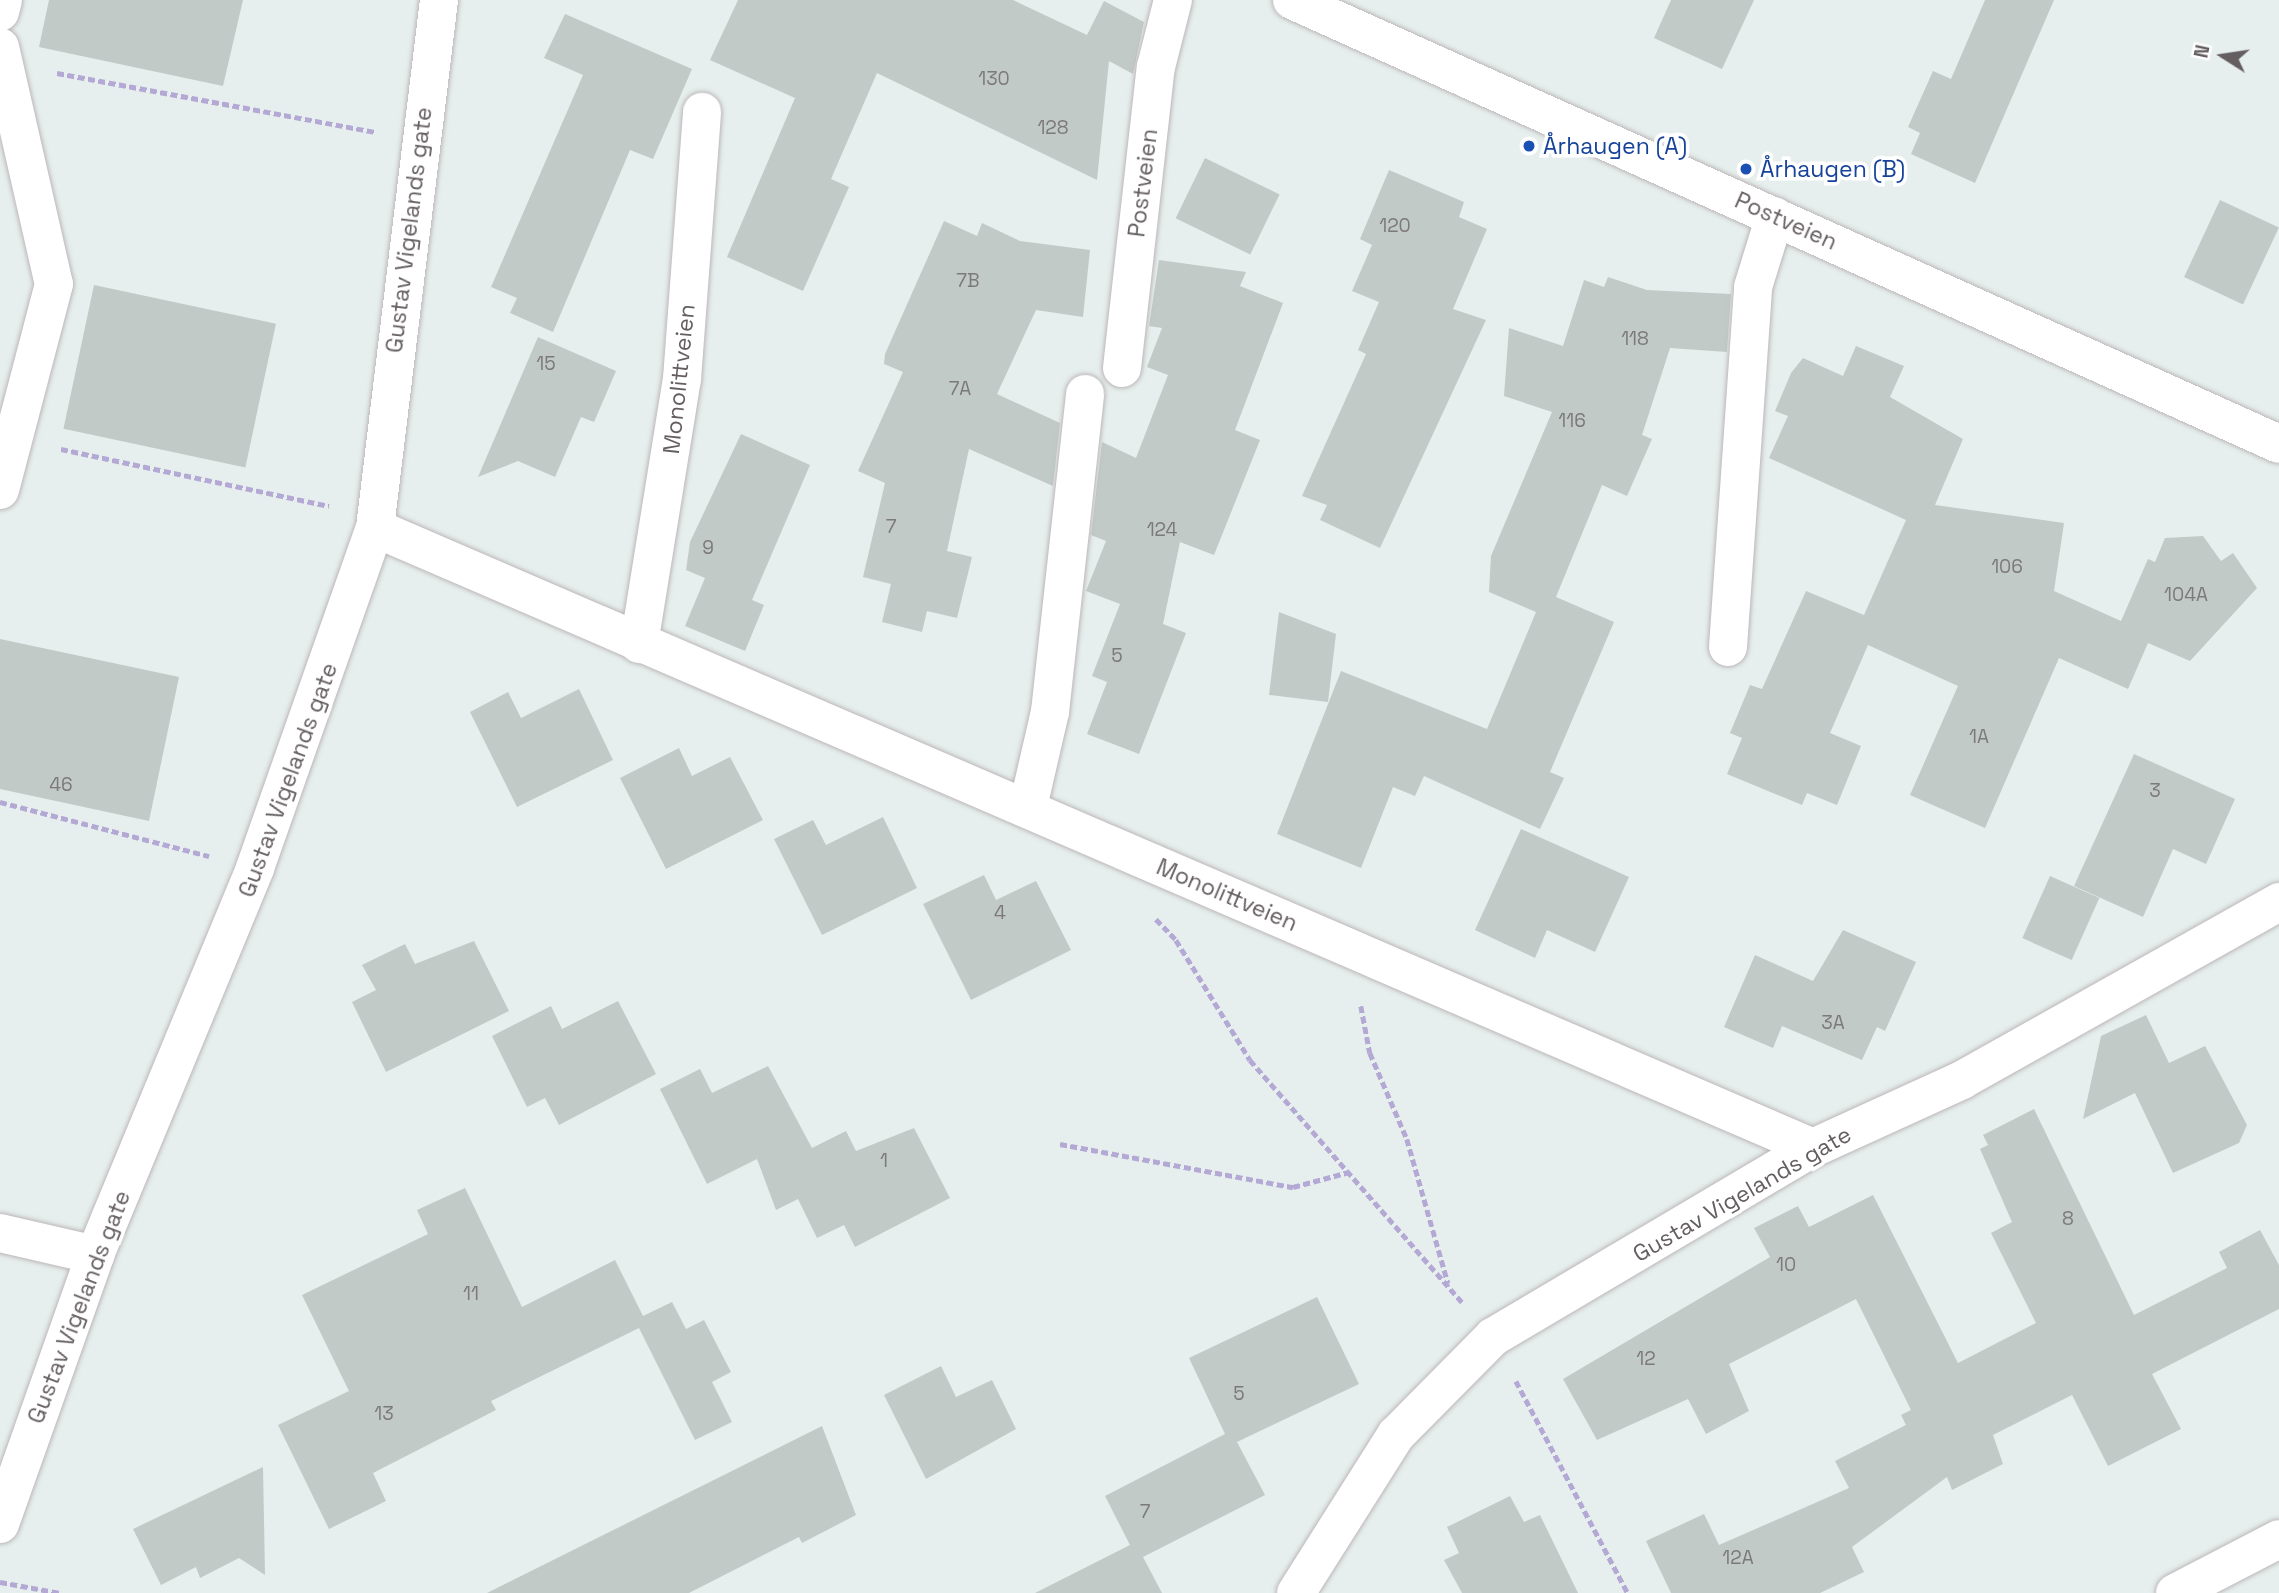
<!DOCTYPE html>
<html>
<head>
<meta charset="utf-8">
<style>
  body { margin:0 }
  #map { position:relative; width:2279px; height:1593px; overflow:hidden; background:#e6efed; font-family:"Space Grotesk",sans-serif }
  div>[style] { position:absolute }
  .building>* { inset:0; background:#c2cac8; transform-origin:0 0 }
  .path>* { height:4.5px; margin-top:-2.25px; transform-origin:0; background:repeating-linear-gradient(90deg,#b4a9d5 0 7px,transparent 0 10.5px) }
  .roads { filter:drop-shadow(0 0 2px #bcb6b8) drop-shadow(0 0 2px #bcb6b8) }
  .minor>* { height:38px; margin:-19px; padding:0 19px; transform-origin:19px; border-radius:19px; background:#fff }
  .dots>* { width:19px; height:19px; translate:-50% -50%; box-sizing:border-box; border:4px solid #fff; border-radius:50% }
  span { translate:-50% -50%; white-space:nowrap; text-align:center; line-height:1.15; -webkit-text-stroke:7px #fff; paint-order:stroke }
  .number-label { font-size:19px; color:#7c797b }
  .number-label span { -webkit-text-stroke-width:0 }
  .transit-label { font-size:23px; color:#164399 }
  .left { translate:0 -50%; text-align:left }
  .street-label { font-size:23px; color:#655e61 }
  .north { position:absolute; left:2188px; top:21px; width:70px; height:70px; -webkit-text-stroke:5px #fff; paint-order:stroke; rotate:282deg; font-size:19px; font-weight:700; line-height:28px; text-align:center; color:#655e61 }
  .north::after { content:''; display:block; margin:auto; width:24px; height:32px; background:#655e61; clip-path:polygon(50% 0,100% 100%,50% 72%,0 100%) }
</style>
</head>
<body>
<div id="map">
  <div class="building">
    <i style="clip-path:polygon(49px 0,243px 0,223px 86px,39px 47px)"></i>
    <i style="clip-path:polygon(738px 0,1013px 0,1087px 35px,1104px 1px,1144px 22px,1133px 74px,1109px 61px,1097px 180px,877px 73px,831px 179px,849px 187px,803px 291px,727px 257px,795px 98px,710px 60px)"></i>
    <i style="clip-path:polygon(1671px 0,1754px 0,1722px 69px,1654px 38px)"></i>
    <i style="clip-path:polygon(1985px 0,2054px 0,1975px 183px,1911px 154px,1920px 133px,1908px 127px,1933px 71px,1951px 79px)"></i>
    <i style="clip-path:polygon(565px 14px,692px 69px,653px 159px,630px 150px,553px 332px,510px 313px,517px 298px,491px 287px,583px 75px,544px 58px)"></i>
    <i style="left:1205px;top:158px;width:83px;height:67px;rotate:26deg"></i>
    <i style="clip-path:polygon(1389px 170px,1464px 202px,1459px 217px,1487px 229px,1453px 309px,1486px 320px,1380px 548px,1320px 520px,1327px 505px,1302px 496px,1366px 354px,1358px 350px,1379px 302px,1352px 291px,1372px 245px,1360px 239px)"></i>
    <i style="left:2220px;top:200px;width:65px;height:85px;rotate:25deg"></i>
    <i style="clip-path:polygon(944px 221px,977px 236px,982px 223px,1020px 241px,1090px 250px,1083px 317px,1036px 310px,997px 394px,1060px 423px,1053px 486px,969px 449px,947px 551px,972px 557px,957px 618px,927px 611px,922px 632px,882px 622px,891px 584px,863px 577px,885px 483px,858px 471px,903px 372px,884px 364px,885px 354px)"></i>
    <i style="clip-path:polygon(1159px 260px,1246px 272px,1240px 286px,1283px 303px,1235px 430px,1260px 440px,1214px 555px,1180px 542px,1163px 624px,1186px 633px,1139px 754px,1087px 734px,1107px 682px,1092px 676px,1120px 604px,1086px 591px,1106px 541px,1091px 535px,1102px 442px,1136px 458px,1168px 375px,1147px 367px,1162px 328px,1149px 326px)"></i>
    <i style="clip-path:polygon(1608px 277px,1647px 290px,1731px 294px,1727px 352px,1670px 348px,1642px 435px,1652px 439px,1627px 496px,1602px 485px,1556px 597px,1614px 622px,1550px 772px,1564px 778px,1540px 829px,1424px 776px,1415px 796px,1393px 787px,1361px 868px,1277px 834px,1341px 671px,1487px 729px,1536px 612px,1489px 592px,1491px 556px,1552px 412px,1504px 396px,1509px 328px,1563px 346px,1584px 280px,1604px 287px)"></i>
    <i style="left:94px;top:285px;width:186px;height:147px;rotate:12deg"></i>
    <i style="clip-path:polygon(538px 337px,616px 371px,594px 422px,581px 417px,555px 477px,518px 461px,478px 477px)"></i>
    <i style="clip-path:polygon(1856px 346px,1904px 366px,1890px 397px,1963px 439px,1935px 505px,2064px 523px,2054px 591px,2121px 621px,2148px 559px,2155px 562px,2165px 538px,2203px 536px,2221px 561px,2233px 553px,2257px 588px,2190px 661px,2148px 643px,2128px 689px,2059px 658px,1985px 828px,1910px 795px,1958px 686px,1868px 645px,1830px 733px,1861px 746px,1837px 805px,1807px 793px,1802px 805px,1727px 774px,1742px 738px,1730px 733px,1750px 685px,1762px 689px,1806px 591px,1864px 615px,1906px 520px,1769px 458px,1788px 416px,1775px 411px,1791px 373px,1803px 358px,1843px 376px)"></i>
    <i style="clip-path:polygon(741px 434px,810px 465px,752px 600px,764px 605px,745px 651px,685px 626px,705px 578px,686px 570px,690px 542px)"></i>
    <i style="clip-path:polygon(1279px 612px,1336px 634px,1328px 702px,1269px 695px)"></i>
    <i style="clip-path:polygon(0 639px,179px 677px,149px 821px,0 789px)"></i>
    <i style="clip-path:polygon(579px 689px,613px 760px,517px 807px,470px 712px,508px 692px,521px 718px)"></i>
    <i style="clip-path:polygon(679px 748px,692px 776px,730px 757px,763px 820px,666px 869px,620px 778px)"></i>
    <i style="clip-path:polygon(2134px 754px,2235px 799px,2206px 864px,2173px 849px,2143px 917px,2074px 886px)"></i>
    <i style="clip-path:polygon(883px 817px,917px 888px,822px 935px,774px 839px,813px 820px,826px 845px)"></i>
    <i style="clip-path:polygon(1521px 829px,1629px 877px,1595px 952px,1547px 930px,1535px 958px,1475px 930px)"></i>
    <i style="clip-path:polygon(984px 875px,996px 900px,1036px 881px,1071px 950px,971px 1000px,923px 904px)"></i>
    <i style="left:2050px;top:876px;width:54px;height:68px;rotate:24deg"></i>
    <i style="clip-path:polygon(1843px 930px,1916px 962px,1885px 1031px,1877px 1027px,1862px 1060px,1782px 1026px,1773px 1048px,1724px 1027px,1755px 955px,1813px 981px)"></i>
    <i style="clip-path:polygon(474px 941px,509px 1011px,386px 1072px,352px 1002px,376px 990px,362px 965px,405px 944px,415px 964px)"></i>
    <i style="clip-path:polygon(618px 1001px,656px 1074px,559px 1125px,545px 1098px,527px 1107px,492px 1036px,551px 1006px,562px 1029px)"></i>
    <i style="clip-path:polygon(2146px 1015px,2169px 1063px,2205px 1046px,2247px 1125px,2239px 1143px,2173px 1173px,2135px 1093px,2083px 1119px,2101px 1036px)"></i>
    <i style="clip-path:polygon(768px 1066px,812px 1148px,846px 1131px,856px 1151px,914px 1128px,950px 1198px,855px 1247px,844px 1225px,817px 1238px,798px 1199px,776px 1210px,757px 1159px,707px 1184px,660px 1089px,700px 1069px,712px 1093px)"></i>
    <i style="clip-path:polygon(2034px 1109px,2134px 1315px,2227px 1268px,2219px 1252px,2260px 1230px,2279px 1265px,2279px 1309px,2152px 1374px,2181px 1429px,2108px 1466px,2072px 1395px,1993px 1435px,2003px 1464px,1952px 1490px,1947px 1477px,1852px 1547px,1864px 1572px,1820px 1593px,1671px 1593px,1646px 1541px,1704px 1514px,1719px 1545px,1849px 1488px,1835px 1461px,1906px 1425px,1901px 1415px,1911px 1410px,1856px 1299px,1729px 1364px,1749px 1411px,1706px 1434px,1688px 1399px,1597px 1440px,1563px 1379px,1770px 1257px,1754px 1228px,1798px 1206px,1809px 1227px,1873px 1195px,1958px 1363px,2036px 1323px,1991px 1233px,2012px 1222px,1980px 1149px,1988px 1145px,1983px 1135px)"></i>
    <i style="clip-path:polygon(465px 1188px,522px 1307px,615px 1260px,643px 1316px,672px 1302px,686px 1329px,704px 1320px,731px 1372px,712px 1382px,732px 1422px,695px 1440px,639px 1328px,491px 1401px,496px 1410px,373px 1473px,386px 1501px,329px 1529px,278px 1425px,349px 1391px,302px 1295px,428px 1234px,417px 1210px)"></i>
    <i style="clip-path:polygon(1317px 1297px,1359px 1384px,1237px 1442px,1265px 1495px,1143px 1557px,1162px 1593px,1035px 1593px,1130px 1545px,1105px 1496px,1225px 1434px,1189px 1358px)"></i>
    <i style="clip-path:polygon(941px 1366px,956px 1397px,992px 1380px,1016px 1429px,926px 1479px,884px 1395px)"></i>
    <i style="clip-path:polygon(822px 1426px,856px 1515px,802px 1543px,799px 1537px,689px 1593px,487px 1593px)"></i>
    <i style="clip-path:polygon(263px 1467px,265px 1575px,239px 1558px,200px 1578px,196px 1567px,161px 1585px,133px 1529px)"></i>
    <i style="clip-path:polygon(1510px 1496px,1524px 1522px,1540px 1515px,1578px 1593px,1462px 1593px,1444px 1560px,1459px 1553px,1447px 1527px)"></i>
  </div>
  <div class="path">
    <i style="left:57px;top:73px;width:323px;rotate:10.5deg"></i>
    <i style="left:61px;top:449px;width:274px;rotate:12deg"></i>
    <i style="left:0;top:802px;width:216px;rotate:14.5deg"></i>
    <i style="left:1156px;top:919px;width:29px;rotate:46deg"></i>
    <i style="left:1176px;top:940px;width:141px;rotate:58.3deg"></i>
    <i style="left:1250px;top:1060px;width:322px;rotate:48.8deg"></i>
    <i style="left:1361px;top:1006px;width:48px;rotate:79.2deg"></i>
    <i style="left:1370px;top:1053px;width:94px;rotate:66.7deg"></i>
    <i style="left:1407px;top:1139px;width:150px;rotate:74.1deg"></i>
    <i style="left:1060px;top:1144px;width:237px;rotate:10.5deg"></i>
    <i style="left:1293px;top:1187px;width:58px;rotate:-15deg"></i>
    <i style="left:1516px;top:1381px;width:240px;rotate:62.2deg"></i>
    <i style="left:0;top:1582px;width:61px;rotate:10.4deg"></i>
  </div>
  <div class="roads">
    <div class="minor">
      <i style="left:1292px;top:0;width:1082px;rotate:24.22deg"></i>
      <i style="left:0;top:12px;width:12px;rotate:-76deg"></i>
      <i style="left:0;top:47px;width:243px;rotate:77.2deg"></i>
      <i style="left:54px;top:284px;width:213px;rotate:104.7deg"></i>
      <i style="left:1122px;top:368px;width:303px;rotate:-83.6deg"></i>
      <i style="left:1156px;top:67px;width:69px;rotate:-75.8deg"></i>
      <i style="left:375px;top:528px;width:1566px;rotate:23.32deg"></i>
      <i style="left:639px;top:644px;width:268px;rotate:-80.8deg"></i>
      <i style="left:682px;top:379px;width:268px;rotate:-85.7deg"></i>
      <i style="left:1728px;top:647px;width:361px;rotate:-86deg"></i>
      <i style="left:1753px;top:287px;width:74px;rotate:-72.8deg"></i>
      <i style="left:1028px;top:807px;width:98px;rotate:-77deg"></i>
      <i style="left:1050px;top:712px;width:320px;rotate:-83.7deg"></i>
      <i style="left:0;top:1233px;width:98px;rotate:13deg"></i>
      <i style="left:0;top:1524px;width:285px;rotate:-70.5deg"></i>
      <i style="left:95px;top:1255px;width:419px;rotate:-67.5deg"></i>
      <i style="left:255px;top:868px;width:361px;rotate:-70.6deg"></i>
      <i style="left:375px;top:528px;width:532px;rotate:-83.09deg"></i>
      <i style="left:1296px;top:1593px;width:187px;rotate:-57.7deg"></i>
      <i style="left:1396px;top:1435px;width:138px;rotate:-45.3deg"></i>
      <i style="left:1493px;top:1337px;width:372px;rotate:-30.6deg"></i>
      <i style="left:1813px;top:1148px;width:164px;rotate:-24.5deg"></i>
      <i style="left:1962px;top:1080px;width:364px;rotate:-29.3deg"></i>
      <i style="left:2175px;top:1593px;width:117px;rotate:-27.4deg"></i>
    </div>
  </div>
  <div class="dots">
    <i style="left:1529px;top:146px;background:#1a4fb4"></i>
    <i style="left:1746px;top:169px;background:#1a4fb4"></i>
  </div>
  <div class="number-label">
    <span style="left:994px;top:79px">130</span>
    <span style="left:1053px;top:128px">128</span>
    <span style="left:1395px;top:226px">120</span>
    <span style="left:968px;top:281px">7B</span>
    <span style="left:1635px;top:339px">118</span>
    <span style="left:546px;top:364px">15</span>
    <span style="left:960px;top:389px">7A</span>
    <span style="left:1572px;top:421px">116</span>
    <span style="left:891px;top:527px">7</span>
    <span style="left:1162px;top:530px">124</span>
    <span style="left:708px;top:548px">9</span>
    <span style="left:2007px;top:567px">106</span>
    <span style="left:2186px;top:595px">104A</span>
    <span style="left:1117px;top:656px">5</span>
    <span style="left:1979px;top:737px">1A</span>
    <span style="left:61px;top:785px">46</span>
    <span style="left:2155px;top:791px">3</span>
    <span style="left:1000px;top:913px">4</span>
    <span style="left:1833px;top:1023px">3A</span>
    <span style="left:884px;top:1161px">1</span>
    <span style="left:2068px;top:1219px">8</span>
    <span style="left:1786px;top:1265px">10</span>
    <span style="left:471px;top:1294px">11</span>
    <span style="left:1646px;top:1359px">12</span>
    <span style="left:1239px;top:1394px">5</span>
    <span style="left:384px;top:1414px">13</span>
    <span style="left:1145px;top:1512px">7</span>
    <span style="left:1738px;top:1558px">12A</span>
  </div>
  <div class="transit-label">
    <span class="left" style="left:1543px;top:146px">Århaugen (A)</span>
    <span class="left" style="left:1760px;top:169px">Århaugen (B)</span>
  </div>
  <div class="street-label">
    <span style="left:1143px;top:183px;rotate:-83deg">Postveien</span>
    <span style="left:1786px;top:221px;rotate:24deg">Postveien</span>
    <span style="left:409px;top:230px;rotate:-83deg">Gustav Vigelands gate</span>
    <span style="left:679px;top:379px;rotate:-84deg">Monolittveien</span>
    <span style="left:288px;top:780px;rotate:-70deg">Gustav Vigelands gate</span>
    <span style="left:1227px;top:895px;rotate:23deg">Monolittveien</span>
    <span style="left:1742px;top:1194px;rotate:-30deg">Gustav Vigelands gate</span>
    <span style="left:79px;top:1307px;rotate:-69deg">Gustav Vigelands gate</span>
  </div>
  <div class="north">N</div>
</div>
</body>
</html>
